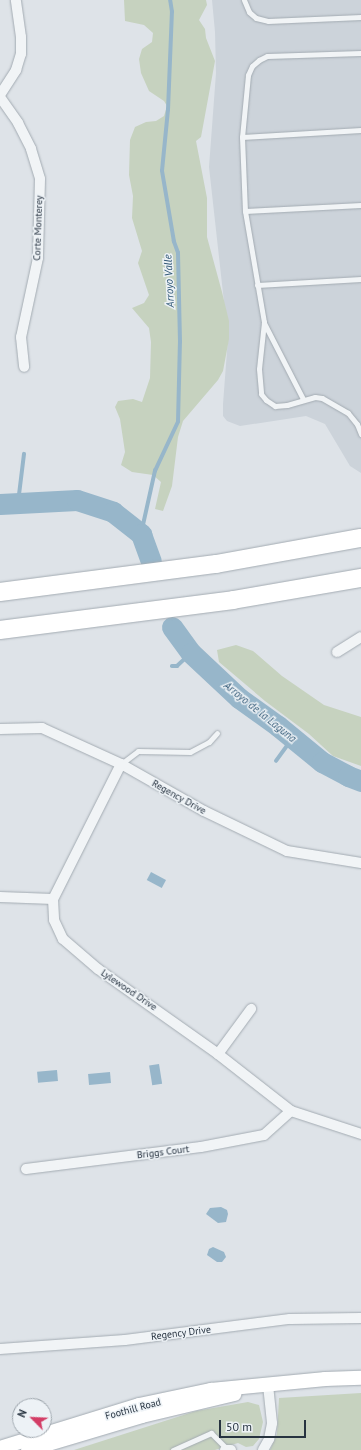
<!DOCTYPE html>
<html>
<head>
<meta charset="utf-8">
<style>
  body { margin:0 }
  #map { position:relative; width:361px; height:1450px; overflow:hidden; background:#dee3e8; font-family:"PT Sans",sans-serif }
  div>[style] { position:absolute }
  .built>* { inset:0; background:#ccd3da }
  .green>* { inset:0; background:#c6d2bf }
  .water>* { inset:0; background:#97b6ca; transform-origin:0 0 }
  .stream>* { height:3.5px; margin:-1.75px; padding:0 1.75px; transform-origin:1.75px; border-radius:1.75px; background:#97b6ca }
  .river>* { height:21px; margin:-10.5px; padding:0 10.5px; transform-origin:10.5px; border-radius:10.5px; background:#97b6ca }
  .roads { filter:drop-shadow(0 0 1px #a3abb2) drop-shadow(0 0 1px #a3abb2) }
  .service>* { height:5px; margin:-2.5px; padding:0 2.5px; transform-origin:2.5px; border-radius:2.5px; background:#f1f4f6 }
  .minor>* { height:10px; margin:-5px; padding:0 5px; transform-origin:5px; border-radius:5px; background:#f1f4f6 }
  .secondary>* { height:14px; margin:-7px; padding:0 7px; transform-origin:7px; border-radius:7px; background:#fff }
  .motorway>* { height:18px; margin:-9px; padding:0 9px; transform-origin:9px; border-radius:9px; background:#fff }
  span { translate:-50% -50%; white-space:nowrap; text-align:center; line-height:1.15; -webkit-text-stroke:3px #edf2f6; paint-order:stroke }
  .street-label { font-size:10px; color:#273340 }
  .water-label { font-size:11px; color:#2f5775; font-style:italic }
  .north { position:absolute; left:12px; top:1398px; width:40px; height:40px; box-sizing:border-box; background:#edf2f6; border:1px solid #9ea6ad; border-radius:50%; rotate:294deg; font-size:11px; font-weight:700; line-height:16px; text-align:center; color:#273340 }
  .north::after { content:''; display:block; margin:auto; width:14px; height:18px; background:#d33d66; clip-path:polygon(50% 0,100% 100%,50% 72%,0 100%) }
  .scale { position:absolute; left:219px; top:1420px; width:87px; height:18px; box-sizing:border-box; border:2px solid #273340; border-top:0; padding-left:5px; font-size:12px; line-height:14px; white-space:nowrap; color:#273340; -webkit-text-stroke:3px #edf2f6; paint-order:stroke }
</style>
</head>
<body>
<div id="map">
  <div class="built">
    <i style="clip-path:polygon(212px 0,361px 0,361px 473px,350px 466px,325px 424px,306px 416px,240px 426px,227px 421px,223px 416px,223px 404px,228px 338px,209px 167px,216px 73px,215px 32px)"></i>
  </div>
  <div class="green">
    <i style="clip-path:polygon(124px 0,206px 0,207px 5px,199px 20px,205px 29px,206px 38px,215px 61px,201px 137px,196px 141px,207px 198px,207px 237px,222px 292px,229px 321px,229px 339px,223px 371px,218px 380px,183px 421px,178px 437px,172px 486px,163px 511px,155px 509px,161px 482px,153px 475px,132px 472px,121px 465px,125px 452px,120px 419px,115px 407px,118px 401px,133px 399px,142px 402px,150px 378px,151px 342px,149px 328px,132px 308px,144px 303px,149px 295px,138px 263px,142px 251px,132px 218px,133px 196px,129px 175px,130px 140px,135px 127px,146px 122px,156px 121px,164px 116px,167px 106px,164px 101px,149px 91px,141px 73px,139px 59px,142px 49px,152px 42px,153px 33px,144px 25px,125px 21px)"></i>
    <i style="clip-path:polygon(236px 645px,253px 651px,282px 676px,324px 705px,361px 717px,361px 766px,333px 756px,309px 734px,265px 701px,219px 662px,217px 650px)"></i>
    <i style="clip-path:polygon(361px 1393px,361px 1450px,270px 1450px,277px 1434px,279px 1398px)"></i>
    <i style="clip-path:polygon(248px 1402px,259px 1405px,263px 1422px,259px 1439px,253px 1446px,246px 1447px,238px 1443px,215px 1450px,74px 1450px,196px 1411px)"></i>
  </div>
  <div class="water">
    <i style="left:151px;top:872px;width:17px;height:9px;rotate:28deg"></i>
    <i style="left:159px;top:1064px;width:20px;height:10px;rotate:81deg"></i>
    <i style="left:57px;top:1070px;width:11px;height:20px;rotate:85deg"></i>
    <i style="left:110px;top:1072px;width:11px;height:22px;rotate:85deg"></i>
    <i style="clip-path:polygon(221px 1207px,227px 1210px,228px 1214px,226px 1222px,218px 1223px,206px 1214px,210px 1208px)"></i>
    <i style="clip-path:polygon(213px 1247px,224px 1252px,226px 1257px,222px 1262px,217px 1262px,207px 1255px,209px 1249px)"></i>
  </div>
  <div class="stream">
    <i style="left:18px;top:503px;width:49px;rotate:-83deg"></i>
    <i style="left:141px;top:534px;width:65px;rotate:-77.5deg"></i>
    <i style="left:155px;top:471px;width:54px;rotate:-64.9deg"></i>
    <i style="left:178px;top:422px;width:80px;rotate:-88.6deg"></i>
    <i style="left:180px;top:342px;width:89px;rotate:-91.3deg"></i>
    <i style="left:178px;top:253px;width:12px;rotate:-110deg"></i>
    <i style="left:174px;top:242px;width:72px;rotate:-99.6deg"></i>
    <i style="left:162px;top:171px;width:61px;rotate:-84.4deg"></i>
    <i style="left:168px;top:110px;width:98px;rotate:-87.7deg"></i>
    <i style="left:172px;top:12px;width:12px;rotate:-99deg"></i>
    <i style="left:172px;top:666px;width:5px"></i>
    <i style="left:177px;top:666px;width:19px;rotate:-43deg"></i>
    <i style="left:276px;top:761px;width:29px;rotate:-54deg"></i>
  </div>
  <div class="river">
    <i style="left:0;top:504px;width:77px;rotate:-3deg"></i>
    <i style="left:77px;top:500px;width:38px;rotate:18deg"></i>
    <i style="left:113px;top:512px;width:36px;rotate:38deg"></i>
    <i style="left:141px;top:534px;width:29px;rotate:70deg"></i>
    <i style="left:172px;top:627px;width:32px;rotate:54deg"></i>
    <i style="left:191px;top:653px;width:66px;rotate:43.2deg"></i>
    <i style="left:239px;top:698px;width:48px;rotate:35.7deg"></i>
    <i style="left:278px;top:726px;width:57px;rotate:39.3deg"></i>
    <i style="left:322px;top:762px;width:30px;rotate:28deg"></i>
    <i style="left:348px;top:776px;width:14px;rotate:21deg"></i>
  </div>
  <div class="roads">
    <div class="service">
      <i style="left:244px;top:0;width:13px;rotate:67deg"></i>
      <i style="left:249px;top:12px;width:9px;rotate:41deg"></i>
      <i style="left:256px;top:18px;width:12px;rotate:14deg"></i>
      <i style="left:268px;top:21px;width:93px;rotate:-2.5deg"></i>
      <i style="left:361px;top:53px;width:94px;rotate:178.2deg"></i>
      <i style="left:267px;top:56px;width:9px;rotate:153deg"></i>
      <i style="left:259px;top:60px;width:9px;rotate:139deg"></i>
      <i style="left:252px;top:66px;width:10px;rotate:114deg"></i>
      <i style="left:248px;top:75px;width:62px;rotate:95.5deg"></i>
      <i style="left:242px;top:137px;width:74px;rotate:87.7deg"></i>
      <i style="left:245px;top:211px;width:113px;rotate:80.3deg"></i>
      <i style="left:264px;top:322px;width:47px;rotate:96.1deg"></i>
      <i style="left:259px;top:369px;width:25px;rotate:85deg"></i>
      <i style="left:261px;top:394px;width:8px;rotate:50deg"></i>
      <i style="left:266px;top:400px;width:11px;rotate:34deg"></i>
      <i style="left:275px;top:406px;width:12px;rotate:-5deg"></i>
      <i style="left:287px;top:405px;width:29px;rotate:-16deg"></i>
      <i style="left:315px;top:397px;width:7px;rotate:8deg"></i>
      <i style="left:322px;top:398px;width:30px;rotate:30deg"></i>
      <i style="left:348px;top:413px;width:14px;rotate:51deg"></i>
      <i style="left:357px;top:424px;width:11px;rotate:68deg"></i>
      <i style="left:242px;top:137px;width:119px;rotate:-3.4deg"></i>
      <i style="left:245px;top:211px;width:116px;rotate:-3deg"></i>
      <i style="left:257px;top:285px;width:104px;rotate:-3.3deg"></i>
      <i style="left:264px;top:323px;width:85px;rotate:62.8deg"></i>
      <i style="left:121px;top:764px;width:21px;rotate:-37deg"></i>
      <i style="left:138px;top:751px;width:52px;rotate:1.1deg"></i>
      <i style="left:190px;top:752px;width:21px;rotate:-28deg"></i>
      <i style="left:209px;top:742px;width:12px;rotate:-48deg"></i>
      <i style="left:173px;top:1450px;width:42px;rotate:-24.1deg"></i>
      <i style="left:211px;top:1433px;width:23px;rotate:45deg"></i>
    </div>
    <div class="minor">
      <i style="left:0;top:95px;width:30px;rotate:-57deg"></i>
      <i style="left:16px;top:70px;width:17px;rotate:-73deg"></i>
      <i style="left:21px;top:54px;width:17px;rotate:-90deg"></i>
      <i style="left:21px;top:37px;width:37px;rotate:-98deg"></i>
      <i style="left:0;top:97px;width:32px;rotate:55deg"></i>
      <i style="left:18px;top:123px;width:29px;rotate:63deg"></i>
      <i style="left:31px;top:149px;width:31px;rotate:73deg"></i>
      <i style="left:40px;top:179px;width:79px;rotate:91.5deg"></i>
      <i style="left:38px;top:258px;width:81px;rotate:102.1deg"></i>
      <i style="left:21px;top:337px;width:30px;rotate:84deg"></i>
      <i style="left:337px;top:652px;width:28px;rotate:-32deg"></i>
      <i style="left:0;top:729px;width:42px;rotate:-1.4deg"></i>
      <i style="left:42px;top:728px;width:87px;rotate:24.5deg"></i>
      <i style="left:121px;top:764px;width:95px;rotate:29.5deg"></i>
      <i style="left:204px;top:811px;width:92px;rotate:25.7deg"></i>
      <i style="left:287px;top:851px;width:75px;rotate:9.2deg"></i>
      <i style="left:121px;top:764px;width:151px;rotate:116.7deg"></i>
      <i style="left:53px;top:899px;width:21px;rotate:87deg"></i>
      <i style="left:54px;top:920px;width:21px;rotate:65deg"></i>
      <i style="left:63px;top:939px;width:46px;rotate:40.6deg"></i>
      <i style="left:98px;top:969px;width:147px;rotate:35.3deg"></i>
      <i style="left:218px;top:1054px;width:93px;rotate:38deg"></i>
      <i style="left:291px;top:1111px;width:74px;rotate:18.2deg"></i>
      <i style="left:0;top:897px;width:53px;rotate:2.2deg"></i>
      <i style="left:218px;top:1054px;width:56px;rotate:-53.7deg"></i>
      <i style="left:26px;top:1169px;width:176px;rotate:-7.2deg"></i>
      <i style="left:201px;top:1147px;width:64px;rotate:-10.8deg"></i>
      <i style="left:264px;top:1135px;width:36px;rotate:-42deg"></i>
      <i style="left:0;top:1349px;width:125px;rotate:-4.1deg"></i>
      <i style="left:125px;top:1340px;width:166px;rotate:-7.3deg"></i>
      <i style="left:290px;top:1319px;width:71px;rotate:-0.8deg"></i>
      <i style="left:225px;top:1450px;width:6px"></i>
      <i style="left:263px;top:1450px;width:13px;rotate:-61deg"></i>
      <i style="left:269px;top:1439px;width:16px;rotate:-79deg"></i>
      <i style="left:272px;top:1423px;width:39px;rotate:-96deg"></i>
    </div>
    <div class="secondary">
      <i style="left:0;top:1448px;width:145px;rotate:-17.2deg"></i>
      <i style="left:139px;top:1405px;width:74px;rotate:-11.8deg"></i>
      <i style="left:211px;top:1390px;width:115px;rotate:-5.5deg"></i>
      <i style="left:325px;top:1379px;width:36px;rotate:-2deg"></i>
      <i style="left:28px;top:1450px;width:119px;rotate:-16.6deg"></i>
      <i style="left:142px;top:1416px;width:95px;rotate:-13.4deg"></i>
    </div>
    <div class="motorway">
      <i style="left:0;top:592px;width:218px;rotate:-7.4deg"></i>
      <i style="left:216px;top:564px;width:147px;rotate:-10.2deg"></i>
      <i style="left:0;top:630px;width:235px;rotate:-7.3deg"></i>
      <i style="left:233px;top:600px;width:130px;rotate:-9.8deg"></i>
    </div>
  </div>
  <div class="street-label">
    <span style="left:38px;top:228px;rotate:-88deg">Corte Monterey</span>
    <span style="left:179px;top:797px;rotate:29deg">Regency Drive</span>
    <span style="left:129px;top:990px;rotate:34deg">Lylewood Drive</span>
    <span style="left:163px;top:1152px;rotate:-7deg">Briggs Court</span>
    <span style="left:181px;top:1333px;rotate:-7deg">Regency Drive</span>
    <span style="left:133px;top:1409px;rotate:-15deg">Foothill Road</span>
  </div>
  <div class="water-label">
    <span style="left:169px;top:281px;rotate:-93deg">Arroyo Valle</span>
    <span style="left:260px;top:712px;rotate:39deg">Arroyo de la Laguna</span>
  </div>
  <div class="north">N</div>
  <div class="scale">50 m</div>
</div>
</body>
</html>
